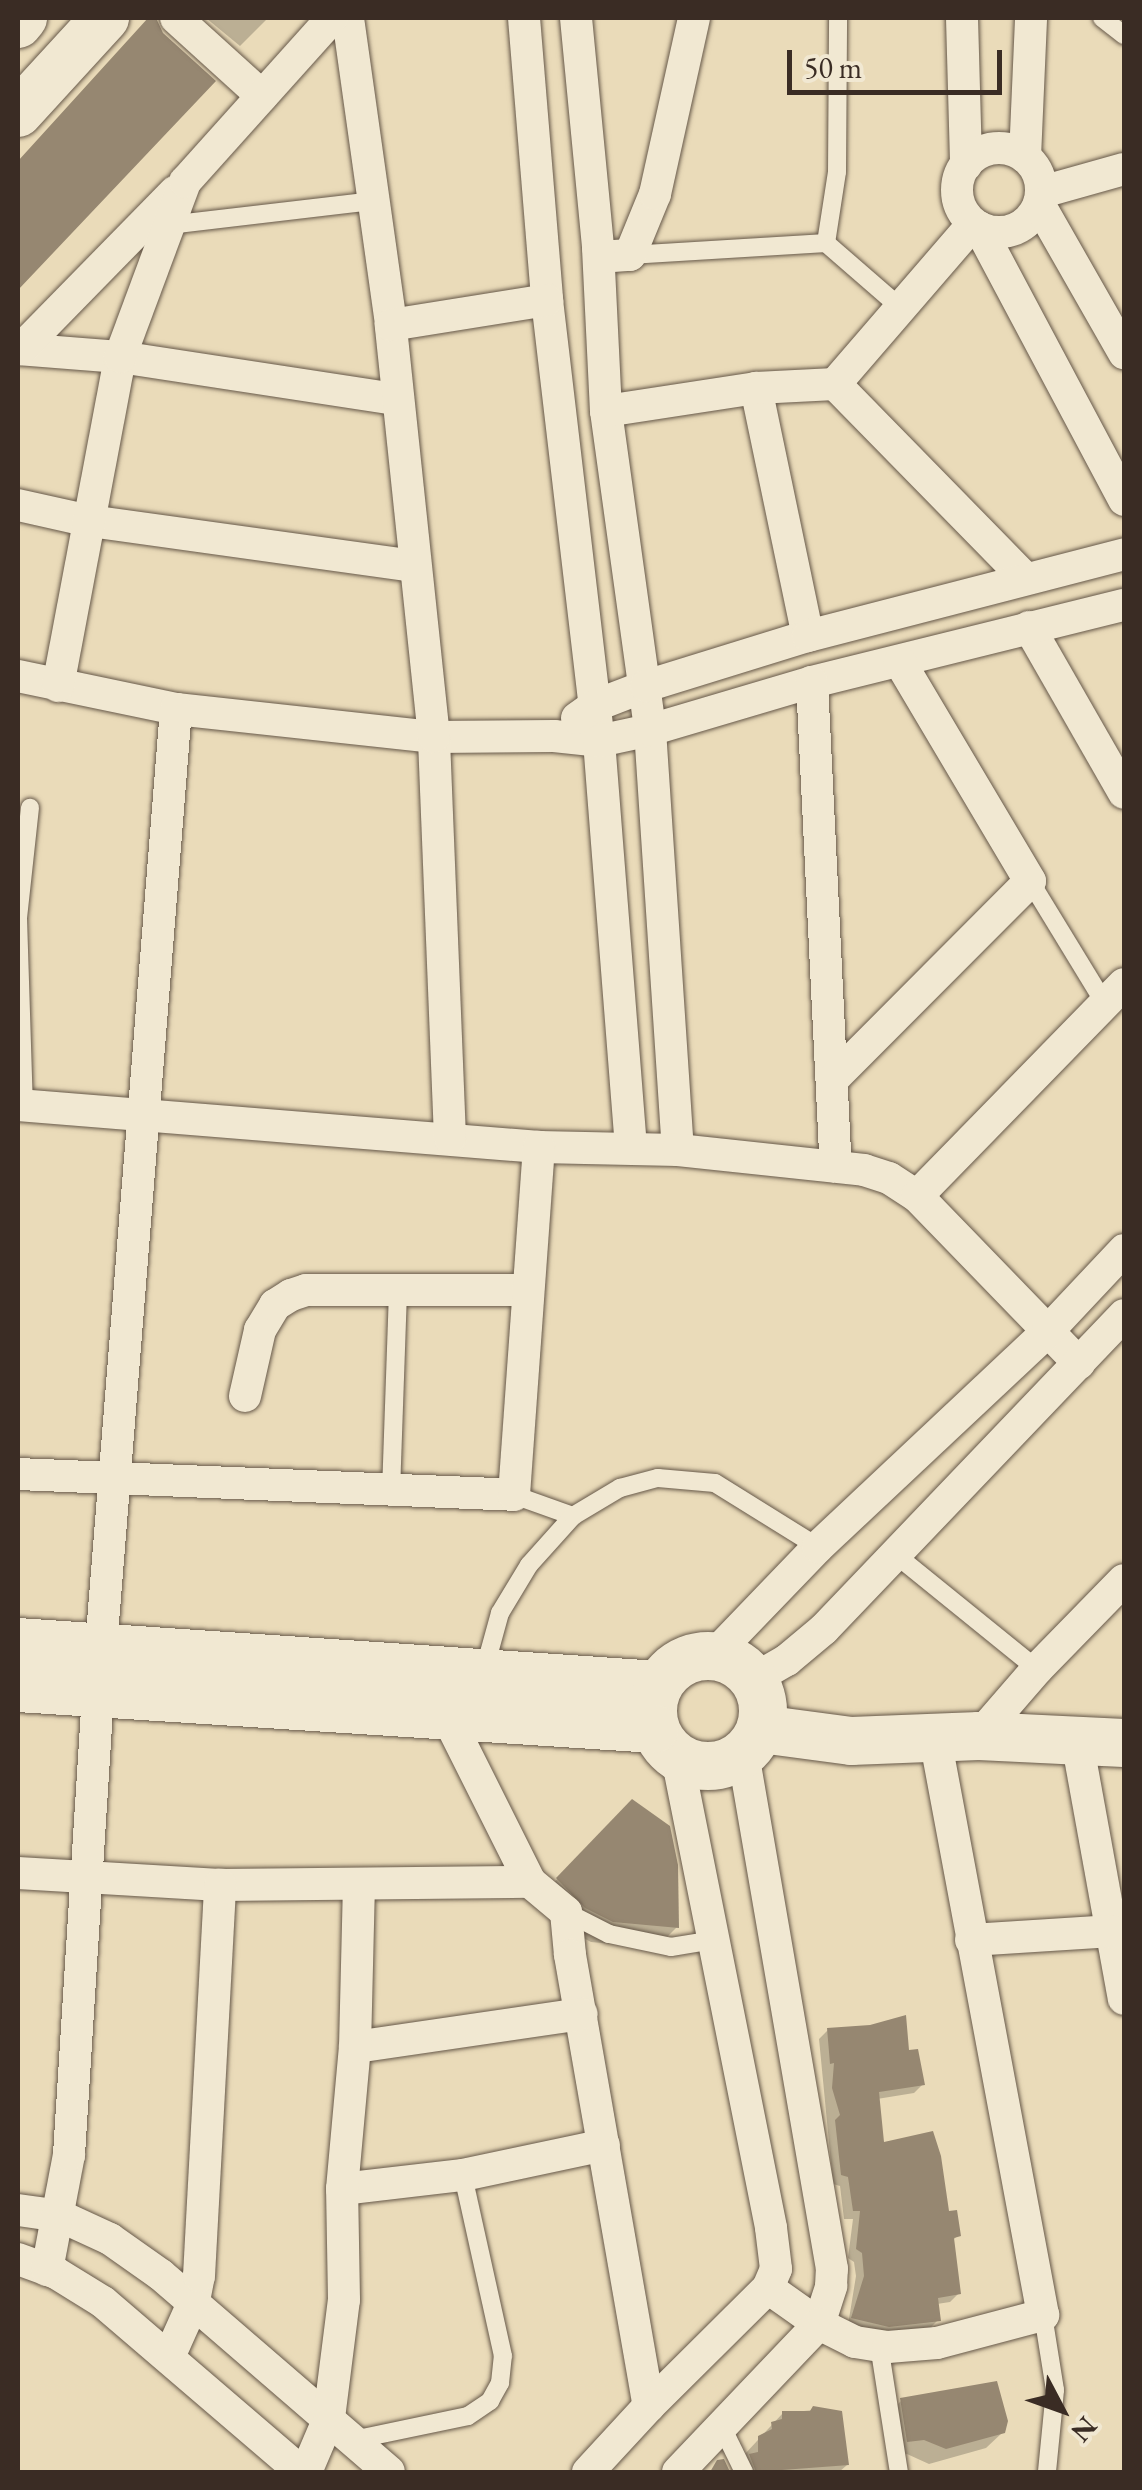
<!DOCTYPE html>
<html>
<head>
<meta charset="utf-8">
<style>
  body { margin:0 }
  #map { position:relative; width:1142px; height:2490px; overflow:hidden; background:#eadbb9; font-family:"EB Garamond",serif }
  div>[style] { position:absolute }
  .shadow>* { inset:0; background:#0003 }
  .building>* { inset:0; background:#968771 }
  .roads { filter:drop-shadow(0 0 2px #665849) drop-shadow(0 0 2px #665849) }
  .lane>* { height:18px; margin:-9px; padding:0 9px; transform-origin:9px; border-radius:9px; background:#f1e8d2 }
  .street>* { height:32px; margin:-16px; padding:0 16px; transform-origin:16px; border-radius:16px; background:#f1e8d2 }
  .street>.ring { margin:-16px; padding:0; box-sizing:content-box; background:none; border:32px solid #f1e8d2; border-radius:50% }
  .secondary>* { height:48px; margin:-24px; padding:0 24px; transform-origin:24px; border-radius:24px; background:#f1e8d2 }
  .secondary>.ring { margin:-24px; padding:0; box-sizing:content-box; background:none; border:48px solid #f1e8d2; border-radius:50% }
  span { translate:-50% -50%; white-space:nowrap; text-align:center; line-height:1.15; -webkit-text-stroke:8px #f1e8d2; paint-order:stroke }
  .frame { position:absolute; inset:0; border:20px solid #3a2c24; pointer-events:none }
  .north { position:absolute; left:1012px; top:2360px; width:100px; height:100px; -webkit-text-stroke:8px #f1e8d2; paint-order:stroke; rotate:131deg; font-size:28px; font-weight:700; line-height:40px; text-align:center; color:#3a2c24 }
  .north::after { content:''; display:block; margin:auto; width:35px; height:45px; background:#3a2c24; clip-path:polygon(50% 0,100% 100%,50% 72%,0 100%) }
  .scale { position:absolute; left:787px; top:50px; width:215px; height:45px; box-sizing:border-box; border:5px solid #3a2c24; border-top:0; padding-left:12px; font-size:30px; line-height:35px; white-space:nowrap; color:#3a2c24; -webkit-text-stroke:8px #f1e8d2; paint-order:stroke }
</style>
</head>
<body>
<div id="map">
  <div class="shadow">
    <i style="clip-path:polygon(150px 18px,161px 34px,212px 81px,18px 287px,18px 162px)"></i>
    <i style="clip-path:polygon(206px 18px,268px 18px,240px 46px)"></i>
    <i style="clip-path:polygon(611px 1823px,677px 1927px,656px 1948px,591px 1942px,564px 1928px,537px 1900px)"></i>
    <i style="clip-path:polygon(828px 2030px,907px 2053px,923px 2084px,914px 2093px,877px 2099px,882px 2145px,947px 2214px,958px 2235px,952px 2241px,959px 2293px,950px 2302px,937px 2304px,938px 2320px,929px 2329px,878px 2335px,848px 2325px,856px 2276px,854px 2262px,848px 2258px,853px 2219px,844px 2219px,840px 2186px,833px 2184px,819px 2039px)"></i>
    <i style="clip-path:polygon(901px 2401px,1003px 2432px,986px 2448px,929px 2464px,907px 2454px,892px 2457px,885px 2417px)"></i>
    <i style="clip-path:polygon(825px 2409px,847px 2465px,839px 2472px,735px 2472px,744px 2455px,783px 2413px)"></i>
  </div>
  <div class="building">
    <i style="clip-path:polygon(148px 18px,157px 20px,163px 33px,216px 81px,18px 290px,18px 161px)"></i>
    <i style="clip-path:polygon(632px 1799px,670px 1826px,678px 1865px,679px 1928px,613px 1922px,585px 1908px,556px 1878px)"></i>
    <i style="clip-path:polygon(906px 2015px,909px 2050px,918px 2049px,925px 2085px,879px 2092px,884px 2142px,933px 2131px,941px 2156px,949px 2211px,957px 2210px,961px 2236px,954px 2238px,961px 2294px,938px 2298px,941px 2321px,889px 2327px,851px 2318px,864px 2276px,862px 2253px,856px 2249px,860px 2211px,853px 2211px,848px 2177px,841px 2175px,835px 2120px,840px 2115px,832px 2088px,834px 2063px,830px 2064px,827px 2028px,870px 2025px)"></i>
    <i style="clip-path:polygon(997px 2381px,1008px 2421px,1005px 2433px,946px 2449px,924px 2440px,907px 2442px,900px 2398px)"></i>
    <i style="clip-path:polygon(813px 2406px,842px 2411px,849px 2465px,756px 2472px,749px 2454px,758px 2452px,758px 2436px,772px 2429px,771px 2422px,782px 2419px,782px 2411px,810px 2411px)"></i>
    <i style="clip-path:polygon(724px 2459px,730px 2472px,710px 2472px,717px 2460px)"></i>
  </div>
  <div class="roads">
    <div class="lane">
      <i style="left:1102px;top:18px;width:28px;rotate:38deg"></i>
      <i style="left:169px;top:225px;width:206px;rotate:-6.7deg"></i>
      <i style="left:826px;top:243px;width:101px;rotate:41deg"></i>
      <i style="left:630px;top:255px;width:196px;rotate:-3.5deg"></i>
      <i style="left:826px;top:243px;width:72px;rotate:-81.2deg"></i>
      <i style="left:837px;top:172px;width:154px;rotate:-89.6deg"></i>
      <i style="left:1030px;top:881px;width:144px;rotate:58.6deg"></i>
      <i style="left:18px;top:918px;width:187px;rotate:88.2deg"></i>
      <i style="left:18px;top:918px;width:111px;rotate:-83.8deg"></i>
      <i style="left:391px;top:1492px;width:202px;rotate:-88deg"></i>
      <i style="left:514px;top:1495px;width:63px;rotate:19.6deg"></i>
      <i style="left:896px;top:1555px;width:181px;rotate:39deg"></i>
      <i style="left:484px;top:1671px;width:60px;rotate:-74.6deg"></i>
      <i style="left:500px;top:1613px;width:56px;rotate:-58.9deg"></i>
      <i style="left:529px;top:1565px;width:66px;rotate:-48.1deg"></i>
      <i style="left:573px;top:1516px;width:55px;rotate:-30.8deg"></i>
      <i style="left:620px;top:1488px;width:39px;rotate:-15deg"></i>
      <i style="left:658px;top:1478px;width:57px;rotate:5deg"></i>
      <i style="left:715px;top:1483px;width:121px;rotate:31.9deg"></i>
      <i style="left:566px;top:1912px;width:48px;rotate:27.1deg"></i>
      <i style="left:609px;top:1934px;width:63px;rotate:11.8deg"></i>
      <i style="left:671px;top:1947px;width:44px;rotate:-9.2deg"></i>
      <i style="left:1043px;top:2315px;width:76px;rotate:80.9deg"></i>
      <i style="left:1055px;top:2390px;width:82px;rotate:95.6deg"></i>
      <i style="left:879px;top:2345px;width:129px;rotate:81.1deg"></i>
      <i style="left:722px;top:2427px;width:50px;rotate:63.9deg"></i>
      <i style="left:353px;top:2440px;width:117px;rotate:-11.8deg"></i>
      <i style="left:468px;top:2416px;width:27px;rotate:-34deg"></i>
      <i style="left:490px;top:2401px;width:21px;rotate:-61deg"></i>
      <i style="left:500px;top:2383px;width:27px;rotate:-84deg"></i>
      <i style="left:503px;top:2356px;width:185px;rotate:-102.5deg"></i>
    </div>
    <div class="street">
      <i style="left:176px;top:18px;width:116px;rotate:42.2deg"></i>
      <i style="left:348px;top:18px;width:310px;rotate:82deg"></i>
      <i style="left:524px;top:18px;width:283px;rotate:85.3deg"></i>
      <i style="left:547px;top:300px;width:444px;rotate:83.3deg"></i>
      <i style="left:599px;top:741px;width:406px;rotate:85.5deg"></i>
      <i style="left:576px;top:18px;width:231px;rotate:84.5deg"></i>
      <i style="left:598px;top:248px;width:163px;rotate:87.2deg"></i>
      <i style="left:606px;top:411px;width:322px;rotate:82.1deg"></i>
      <i style="left:650px;top:730px;width:421px;rotate:86.2deg"></i>
      <i style="left:962px;top:18px;width:147px;rotate:88.4deg"></i>
      <i class="ring" style="left:957px;top:148px;width:52px;height:52px"></i>
      <i style="left:1025px;top:157px;width:139px;rotate:-87.5deg"></i>
      <i style="left:1042px;top:192px;width:85px;rotate:-15.7deg"></i>
      <i style="left:1039px;top:204px;width:172px;rotate:60.3deg"></i>
      <i style="left:973px;top:224px;width:211px;rotate:130.8deg"></i>
      <i style="left:835px;top:384px;width:272px;rotate:45.6deg"></i>
      <i style="left:979px;top:227px;width:309px;rotate:62deg"></i>
      <i style="left:599px;top:257px;width:31px;rotate:-4deg"></i>
      <i style="left:630px;top:255px;width:66px;rotate:-67.7deg"></i>
      <i style="left:655px;top:194px;width:180px;rotate:-77.5deg"></i>
      <i style="left:18px;top:349px;width:102px;rotate:4.5deg"></i>
      <i style="left:120px;top:357px;width:278px;rotate:8.7deg"></i>
      <i style="left:21px;top:349px;width:220px;rotate:-45.6deg"></i>
      <i style="left:756px;top:388px;width:253px;rotate:78.2deg"></i>
      <i style="left:606px;top:411px;width:152px;rotate:-8.7deg"></i>
      <i style="left:756px;top:388px;width:79px;rotate:-2.9deg"></i>
      <i style="left:18px;top:505px;width:74px;rotate:12.5deg"></i>
      <i style="left:90px;top:521px;width:328px;rotate:7.9deg"></i>
      <i style="left:1029px;top:627px;width:191px;rotate:60.2deg"></i>
      <i style="left:18px;top:676px;width:161px;rotate:11.8deg"></i>
      <i style="left:176px;top:709px;width:260px;rotate:6.2deg"></i>
      <i style="left:434px;top:737px;width:120px;rotate:-0.5deg"></i>
      <i style="left:554px;top:736px;width:45px;rotate:6.3deg"></i>
      <i style="left:599px;top:741px;width:52px;rotate:-12.2deg"></i>
      <i style="left:650px;top:730px;width:169px;rotate:-16.5deg"></i>
      <i style="left:812px;top:682px;width:321px;rotate:-13.9deg"></i>
      <i style="left:812px;top:682px;width:485px;rotate:87.2deg"></i>
      <i style="left:58px;top:686px;width:335px;rotate:-79.3deg"></i>
      <i style="left:120px;top:357px;width:187px;rotate:-69.6deg"></i>
      <i style="left:185px;top:182px;width:220px;rotate:-48.1deg"></i>
      <i style="left:577px;top:718px;width:21px;rotate:-35deg"></i>
      <i style="left:594px;top:706px;width:56px;rotate:-21deg"></i>
      <i style="left:646px;top:686px;width:170px;rotate:-17.2deg"></i>
      <i style="left:808px;top:636px;width:326px;rotate:-14.5deg"></i>
      <i style="left:833px;top:1079px;width:279px;rotate:-45.1deg"></i>
      <i style="left:1030px;top:881px;width:255px;rotate:-120.7deg"></i>
      <i style="left:18px;top:1105px;width:523px;rotate:4.61deg"></i>
      <i style="left:539px;top:1147px;width:139px;rotate:1.2deg"></i>
      <i style="left:678px;top:1150px;width:187px;rotate:6.1deg"></i>
      <i style="left:864px;top:1170px;width:26px;rotate:18deg"></i>
      <i style="left:889px;top:1178px;width:33px;rotate:33deg"></i>
      <i style="left:917px;top:1196px;width:233px;rotate:45.9deg"></i>
      <i style="left:450px;top:1138px;width:401px;rotate:-92.3deg"></i>
      <i style="left:434px;top:737px;width:414px;rotate:-96deg"></i>
      <i style="left:391px;top:325px;width:158px;rotate:-9.1deg"></i>
      <i style="left:917px;top:1196px;width:296px;rotate:-45.7deg"></i>
      <i style="left:245px;top:1396px;width:68px;rotate:-77.2deg"></i>
      <i style="left:260px;top:1330px;width:29px;rotate:-59deg"></i>
      <i style="left:275px;top:1305px;width:19px;rotate:-32deg"></i>
      <i style="left:291px;top:1295px;width:16px;rotate:-18deg"></i>
      <i style="left:306px;top:1290px;width:221px"></i>
      <i style="left:18px;top:1474px;width:496px;rotate:2.4deg"></i>
      <i style="left:514px;top:1495px;width:349px;rotate:-85.9deg"></i>
      <i style="left:714px;top:1655px;width:150px;rotate:-46.1deg"></i>
      <i style="left:818px;top:1547px;width:316px;rotate:-43.2deg"></i>
      <i style="left:1048px;top:1331px;width:111px;rotate:-46.8deg"></i>
      <i style="left:754px;top:1679px;width:38px;rotate:-30deg"></i>
      <i style="left:787px;top:1660px;width:48px;rotate:-40deg"></i>
      <i style="left:824px;top:1629px;width:434px;rotate:-46.3deg"></i>
      <i style="left:447px;top:1716px;width:186px;rotate:63.4deg"></i>
      <i style="left:530px;top:1882px;width:47px;rotate:39.8deg"></i>
      <i style="left:566px;top:1912px;width:43px;rotate:84.7deg"></i>
      <i style="left:570px;top:1955px;width:458px;rotate:80.1deg"></i>
      <i style="left:649px;top:2406px;width:168px;rotate:-44.8deg"></i>
      <i style="left:768px;top:2288px;width:62px;rotate:35.2deg"></i>
      <i style="left:819px;top:2324px;width:40px;rotate:-72deg"></i>
      <i style="left:831px;top:2286px;width:17px;rotate:-87deg"></i>
      <i style="left:832px;top:2269px;width:524px;rotate:-99.79deg"></i>
      <i style="left:979px;top:1736px;width:89px;rotate:-49.1deg"></i>
      <i style="left:1037px;top:1669px;width:124px;rotate:-45.7deg"></i>
      <i style="left:1077px;top:1741px;width:262px;rotate:79.7deg"></i>
      <i style="left:677px;top:1757px;width:480px;rotate:78.7deg"></i>
      <i style="left:771px;top:2228px;width:41px;rotate:83deg"></i>
      <i style="left:776px;top:2269px;width:21px;rotate:113deg"></i>
      <i style="left:18px;top:1873px;width:202px;rotate:3.4deg"></i>
      <i style="left:220px;top:1885px;width:310px;rotate:-0.6deg"></i>
      <i style="left:971px;top:1940px;width:142px;rotate:-3.6deg"></i>
      <i style="left:1113px;top:1931px;width:13px;rotate:32deg"></i>
      <i style="left:355px;top:2047px;width:229px;rotate:-8.3deg"></i>
      <i style="left:342px;top:2189px;width:122px;rotate:-6.6deg"></i>
      <i style="left:463px;top:2175px;width:144px;rotate:-12deg"></i>
      <i style="left:18px;top:2210px;width:42px;rotate:8.1deg"></i>
      <i style="left:60px;top:2216px;width:55px;rotate:24.7deg"></i>
      <i style="left:110px;top:2239px;width:62px;rotate:35.2deg"></i>
      <i style="left:161px;top:2275px;width:301px;rotate:40.8deg"></i>
      <i style="left:18px;top:2259px;width:40px;rotate:20.2deg"></i>
      <i style="left:56px;top:2273px;width:55px;rotate:31.7deg"></i>
      <i style="left:103px;top:2302px;width:261px;rotate:40.6deg"></i>
      <i style="left:47px;top:2270px;width:117px;rotate:-79.2deg"></i>
      <i style="left:69px;top:2155px;width:509px;rotate:-86.4deg"></i>
      <i style="left:101px;top:1647px;width:941px;rotate:-85.43deg"></i>
      <i style="left:169px;top:2357px;width:61px;rotate:-65.9deg"></i>
      <i style="left:194px;top:2301px;width:25px;rotate:-79deg"></i>
      <i style="left:199px;top:2276px;width:392px;rotate:-86.9deg"></i>
      <i style="left:306px;top:2472px;width:59px;rotate:-66.9deg"></i>
      <i style="left:329px;top:2418px;width:119px;rotate:-82.8deg"></i>
      <i style="left:344px;top:2300px;width:111px;rotate:-91deg"></i>
      <i style="left:342px;top:2189px;width:143px;rotate:-84.8deg"></i>
      <i style="left:355px;top:2047px;width:163px;rotate:-88.6deg"></i>
      <i style="left:588px;top:2472px;width:90px;rotate:-47.3deg"></i>
      <i style="left:678px;top:2472px;width:204px;rotate:-46.4deg"></i>
      <i style="left:819px;top:2324px;width:40px;rotate:26.6deg"></i>
      <i style="left:855px;top:2342px;width:33px;rotate:9deg"></i>
      <i style="left:888px;top:2347px;width:49px;rotate:-4.7deg"></i>
      <i style="left:937px;top:2343px;width:110px;rotate:-14.8deg"></i>
      <i style="left:1043px;top:2315px;width:587px;rotate:-100.6deg"></i>
    </div>
    <div class="secondary">
      <i style="left:18px;top:24px;width:8px;rotate:-50deg"></i>
      <i style="left:18px;top:113px;width:129px;rotate:-47.5deg"></i>
      <i style="left:18px;top:1642px;width:642px;rotate:3.84deg"></i>
      <i class="ring" style="left:653px;top:1656px;width:62px;height:62px"></i>
      <i style="left:18px;top:1688px;width:638px;rotate:3.68deg"></i>
      <i style="left:761px;top:1729px;width:91px;rotate:7.6deg"></i>
      <i style="left:851px;top:1741px;width:128px;rotate:-2.2deg"></i>
      <i style="left:979px;top:1736px;width:145px;rotate:2.8deg"></i>
    </div>
  </div>
  <div class="frame"></div>
  <div class="north">N</div>
  <div class="scale">50 m</div>
</div>
</body>
</html>
